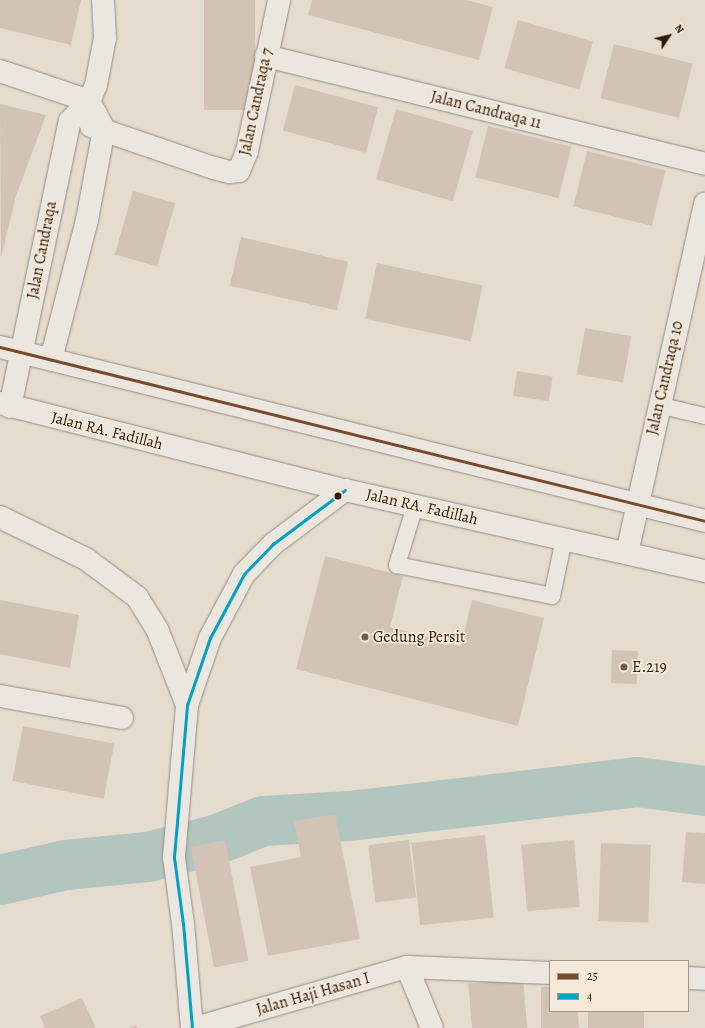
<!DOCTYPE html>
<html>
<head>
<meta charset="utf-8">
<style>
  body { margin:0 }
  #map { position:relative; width:705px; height:1028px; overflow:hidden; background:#e6dcce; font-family:Alegreya,serif }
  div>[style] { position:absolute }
  .river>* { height:50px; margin:-25px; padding:0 25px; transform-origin:25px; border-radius:25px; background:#b2c5bf }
  .building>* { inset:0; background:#d2c3b5; transform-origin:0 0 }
  .roads { filter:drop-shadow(0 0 1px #968c83) drop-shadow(0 0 1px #968c83) }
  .lane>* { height:16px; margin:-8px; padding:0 8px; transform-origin:8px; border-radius:8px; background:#ebe6de }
  .street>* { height:22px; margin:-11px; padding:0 11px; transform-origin:11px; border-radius:11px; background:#ebe6de }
  .secondary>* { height:22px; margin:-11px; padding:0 11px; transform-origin:11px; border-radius:11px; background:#ebe6de }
  .bus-1>* { height:3px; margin:-1.5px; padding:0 1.5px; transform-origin:1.5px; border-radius:1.5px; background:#7a4b2a }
  .bus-2>* { height:3px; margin:-1.5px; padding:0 1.5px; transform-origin:1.5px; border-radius:1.5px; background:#02a2c4 }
  .dots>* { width:11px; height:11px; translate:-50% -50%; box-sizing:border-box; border:2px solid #f5ead8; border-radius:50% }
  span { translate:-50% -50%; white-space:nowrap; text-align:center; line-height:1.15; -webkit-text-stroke:3.5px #f5ead8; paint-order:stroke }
  .street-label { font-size:16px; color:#311709 }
  .poi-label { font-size:16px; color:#311709 }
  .left { translate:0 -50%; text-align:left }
  .legend { position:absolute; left:549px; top:960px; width:140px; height:52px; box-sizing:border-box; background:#f5ead8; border:1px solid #a79685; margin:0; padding:5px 7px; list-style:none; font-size:12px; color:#311709 }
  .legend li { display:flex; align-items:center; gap:8px; height:20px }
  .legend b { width:20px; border:1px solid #a79685 }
  .north { position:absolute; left:649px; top:16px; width:40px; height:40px; -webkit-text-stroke:3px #f5ead8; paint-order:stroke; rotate:55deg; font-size:11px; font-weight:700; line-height:16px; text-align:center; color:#311709 }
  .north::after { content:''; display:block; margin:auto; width:14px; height:18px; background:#311709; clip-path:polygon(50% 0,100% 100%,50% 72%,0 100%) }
</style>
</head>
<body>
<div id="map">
  <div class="river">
    <i style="left:0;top:880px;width:68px;rotate:-12.8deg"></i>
    <i style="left:66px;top:865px;width:82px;rotate:-5.6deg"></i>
    <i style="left:148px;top:857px;width:72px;rotate:-14.4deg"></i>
    <i style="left:218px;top:839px;width:48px;rotate:-21.8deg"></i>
    <i style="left:263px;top:821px;width:86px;rotate:-3.3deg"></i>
    <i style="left:349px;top:816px;width:290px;rotate:-6.7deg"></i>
    <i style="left:637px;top:782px;width:69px;rotate:7.5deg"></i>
  </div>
  <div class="building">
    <i style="clip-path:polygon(0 0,81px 0,71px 45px,0 28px)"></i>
    <i style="left:204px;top:0;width:51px;height:110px"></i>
    <i style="clip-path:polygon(312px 0,466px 0,493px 7px,479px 60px,308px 15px)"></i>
    <i style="left:518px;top:20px;width:78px;height:50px;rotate:16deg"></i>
    <i style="left:614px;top:44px;width:81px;height:56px;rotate:14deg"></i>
    <i style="left:295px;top:85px;width:86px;height:47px;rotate:15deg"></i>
    <i style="clip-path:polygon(0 104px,46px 115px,16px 196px,1px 258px)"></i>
    <i style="left:396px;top:109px;width:80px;height:73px;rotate:16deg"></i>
    <i style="left:488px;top:126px;width:86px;height:53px;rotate:14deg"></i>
    <i style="left:587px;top:151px;width:81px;height:57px;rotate:14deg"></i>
    <i style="left:133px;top:191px;width:44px;height:66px;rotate:16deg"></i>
    <i style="left:241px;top:237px;width:110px;height:50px;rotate:13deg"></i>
    <i style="left:377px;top:263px;width:108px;height:57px;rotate:12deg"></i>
    <i style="left:585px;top:328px;width:47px;height:47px;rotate:10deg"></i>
    <i style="left:517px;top:371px;width:36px;height:25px;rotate:9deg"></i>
    <i style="clip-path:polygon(325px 556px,403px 576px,390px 627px,461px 646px,472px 600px,544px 618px,518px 726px,296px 669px)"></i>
    <i style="clip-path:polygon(0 600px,79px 615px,70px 668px,0 654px)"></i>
    <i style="left:612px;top:650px;width:26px;height:33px;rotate:2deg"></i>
    <i style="left:23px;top:726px;width:93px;height:56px;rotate:11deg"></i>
    <i style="clip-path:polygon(335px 814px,360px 939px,268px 956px,250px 867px,301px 857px,294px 821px)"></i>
    <i style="clip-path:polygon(686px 832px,705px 833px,705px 884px,682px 882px)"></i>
    <i style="left:485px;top:835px;width:83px;height:74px;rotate:84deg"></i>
    <i style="left:225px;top:840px;width:123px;height:35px;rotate:79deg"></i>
    <i style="left:409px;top:840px;width:58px;height:41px;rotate:83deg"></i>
    <i style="left:574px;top:840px;width:67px;height:53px;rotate:85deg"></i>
    <i style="left:601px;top:843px;width:50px;height:78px;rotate:2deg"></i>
    <i style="left:523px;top:979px;width:49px;height:55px;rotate:85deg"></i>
    <i style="clip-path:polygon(541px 987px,550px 987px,550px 1011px,578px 1011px,579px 1028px,541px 1028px)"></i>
    <i style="clip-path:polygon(82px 998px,96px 1028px,45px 1028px,40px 1016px)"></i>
    <i style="left:588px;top:1011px;width:56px;height:17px"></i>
    <i style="clip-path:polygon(136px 1025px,138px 1028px,129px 1028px)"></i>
  </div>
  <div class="roads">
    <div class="lane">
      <i style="left:658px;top:405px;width:48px;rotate:13.2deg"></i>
      <i style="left:415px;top:506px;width:62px;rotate:107deg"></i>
      <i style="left:397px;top:565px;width:158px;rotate:11.3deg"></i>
      <i style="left:552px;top:596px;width:58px;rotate:-78.1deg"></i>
    </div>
    <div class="street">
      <i style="left:266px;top:56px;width:452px;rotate:13.8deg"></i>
      <i style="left:0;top:71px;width:94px;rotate:18.6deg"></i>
      <i style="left:89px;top:101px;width:32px;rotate:62deg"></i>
      <i style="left:104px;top:129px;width:93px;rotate:100.6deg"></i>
      <i style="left:87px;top:220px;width:144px;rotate:104.5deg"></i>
      <i style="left:91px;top:126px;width:130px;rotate:18.9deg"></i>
      <i style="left:214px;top:168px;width:16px;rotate:15deg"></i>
      <i style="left:229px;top:172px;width:10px;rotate:-6deg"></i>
      <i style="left:239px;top:171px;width:22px;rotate:-68deg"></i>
      <i style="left:247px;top:151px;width:154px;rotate:-78deg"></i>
      <i style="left:10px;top:407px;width:292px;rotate:-78.2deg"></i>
      <i style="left:70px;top:121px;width:28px;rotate:-46deg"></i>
      <i style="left:89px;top:101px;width:17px;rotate:-66deg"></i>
      <i style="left:96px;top:85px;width:48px;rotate:-79.2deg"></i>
      <i style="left:105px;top:38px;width:38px;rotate:-93deg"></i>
      <i style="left:627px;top:553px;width:358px;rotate:-77.4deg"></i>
      <i style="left:0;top:696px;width:124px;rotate:10.2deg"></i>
      <i style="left:407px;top:967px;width:66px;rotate:67.7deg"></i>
      <i style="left:688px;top:978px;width:17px;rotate:3deg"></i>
      <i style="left:195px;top:1028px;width:221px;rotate:-16.1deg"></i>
      <i style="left:407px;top:967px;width:143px;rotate:2.4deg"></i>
    </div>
    <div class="secondary">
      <i style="left:0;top:347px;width:726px;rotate:13.86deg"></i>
      <i style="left:0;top:403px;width:356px;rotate:14.2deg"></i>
      <i style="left:345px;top:490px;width:369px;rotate:12.7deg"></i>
      <i style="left:0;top:517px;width:96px;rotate:26deg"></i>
      <i style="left:86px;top:559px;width:64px;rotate:36.7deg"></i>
      <i style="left:137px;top:597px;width:38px;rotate:58deg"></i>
      <i style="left:157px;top:629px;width:82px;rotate:68.5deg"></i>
      <i style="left:192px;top:1028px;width:104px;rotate:-94.9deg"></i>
      <i style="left:183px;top:924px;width:68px;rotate:-97.7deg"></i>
      <i style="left:174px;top:857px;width:153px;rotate:-85.1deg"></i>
      <i style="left:187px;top:705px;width:71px;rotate:-71.1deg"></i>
      <i style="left:210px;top:638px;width:72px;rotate:-62deg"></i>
      <i style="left:244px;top:574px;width:42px;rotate:-46deg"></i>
      <i style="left:273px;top:544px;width:90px;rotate:-36.9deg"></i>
    </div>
  </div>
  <div class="bus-1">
    <i style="left:0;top:347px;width:726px;rotate:13.86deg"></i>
  </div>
  <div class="bus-2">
    <i style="left:192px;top:1028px;width:104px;rotate:-94.9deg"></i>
    <i style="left:183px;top:924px;width:68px;rotate:-97.7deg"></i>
    <i style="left:174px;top:857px;width:153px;rotate:-85.1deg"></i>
    <i style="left:187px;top:705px;width:71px;rotate:-71.1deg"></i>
    <i style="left:210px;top:638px;width:72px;rotate:-62deg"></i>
    <i style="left:244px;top:574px;width:42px;rotate:-46deg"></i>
    <i style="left:273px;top:544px;width:90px;rotate:-36.9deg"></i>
  </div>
  <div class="dots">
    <i style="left:338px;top:496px;background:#311709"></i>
    <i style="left:365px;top:637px;background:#705c4e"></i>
    <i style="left:624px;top:667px;background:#705c4e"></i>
  </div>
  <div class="street-label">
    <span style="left:256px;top:102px;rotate:-78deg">Jalan Candraqa 7</span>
    <span style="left:486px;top:110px;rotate:14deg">Jalan Candraqa 11</span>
    <span style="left:42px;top:250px;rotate:-79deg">Jalan Candraqa</span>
    <span style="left:665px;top:378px;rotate:-77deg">Jalan Candraqa 10</span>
    <span style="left:107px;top:431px;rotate:14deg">Jalan RA. Fadillah</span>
    <span style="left:422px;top:507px;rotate:13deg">Jalan RA. Fadillah</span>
    <span style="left:313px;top:994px;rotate:-16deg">Jalan Haji Hasan I</span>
  </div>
  <div class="poi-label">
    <span class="left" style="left:373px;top:637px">Gedung Persit</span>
    <span class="left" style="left:632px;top:667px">E.219</span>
  </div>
  <ul class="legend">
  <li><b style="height:5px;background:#7a4b2a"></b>25</li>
  <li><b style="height:5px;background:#02a2c4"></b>4</li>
  </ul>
  <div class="north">N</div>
</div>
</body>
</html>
